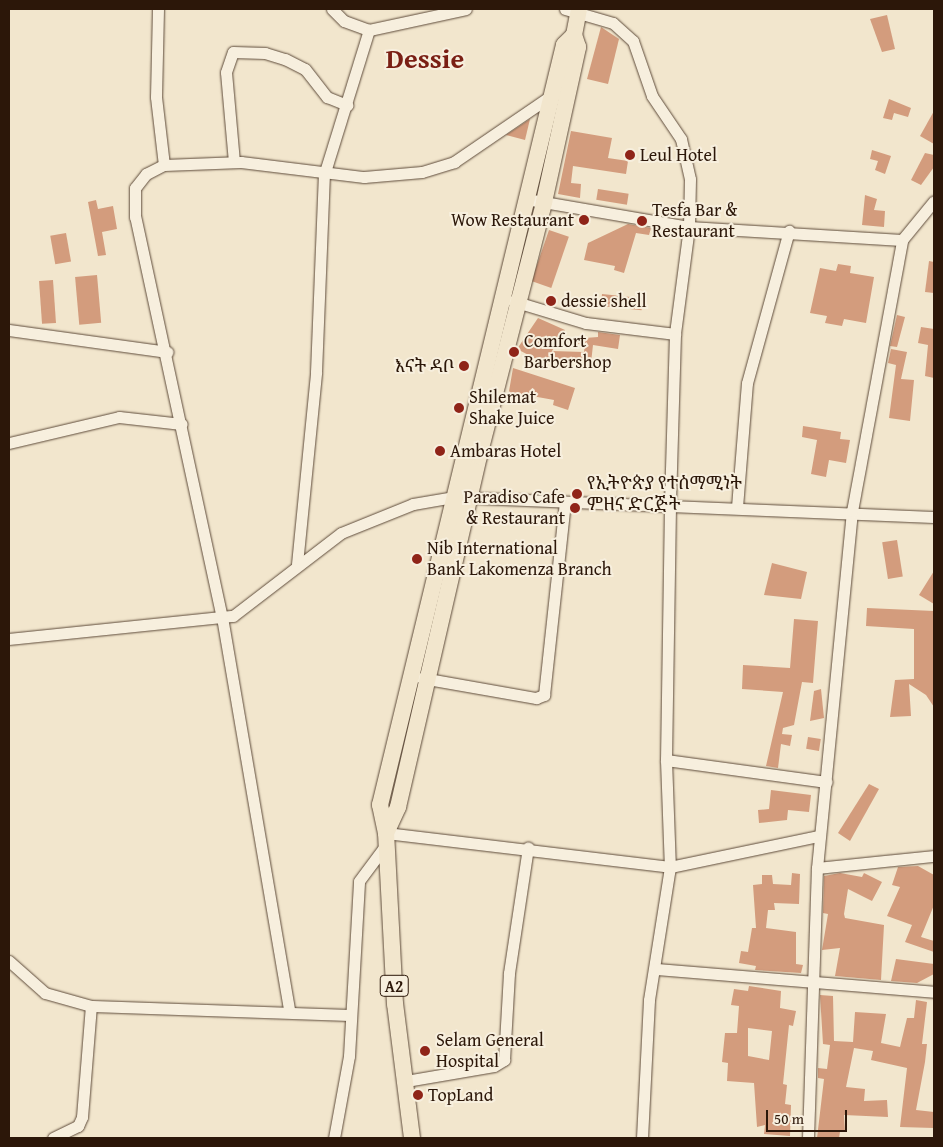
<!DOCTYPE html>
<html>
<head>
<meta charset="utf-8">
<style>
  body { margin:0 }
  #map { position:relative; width:943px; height:1147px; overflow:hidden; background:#f2e6cd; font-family:"Gentium Book Plus","Noto Serif Ethiopic",serif }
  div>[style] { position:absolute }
  .building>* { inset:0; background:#d39c7d; transform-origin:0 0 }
  .roads { filter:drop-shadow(0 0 1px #5e4b3a) drop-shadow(0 0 1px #5e4b3a) }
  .minor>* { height:11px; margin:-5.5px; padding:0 5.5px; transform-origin:5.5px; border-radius:5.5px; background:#f7efde }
  .highway>* { height:16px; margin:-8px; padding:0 8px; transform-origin:8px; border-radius:8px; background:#f2e6cd }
  .dots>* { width:14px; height:14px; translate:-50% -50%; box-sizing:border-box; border:2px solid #f7efde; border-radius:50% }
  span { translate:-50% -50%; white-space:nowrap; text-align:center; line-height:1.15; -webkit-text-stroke:4px #f7efde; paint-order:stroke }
  .shield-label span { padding:1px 4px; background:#f7efde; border:1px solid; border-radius:4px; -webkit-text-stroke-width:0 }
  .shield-label { font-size:16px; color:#2c1709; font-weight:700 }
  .poi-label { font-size:18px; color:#2c1709 }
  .left { translate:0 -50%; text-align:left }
  .right { translate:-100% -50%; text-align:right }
  .town-label { font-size:28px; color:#7a1f14; font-weight:700 }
  .frame { position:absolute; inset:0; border:10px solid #2c1709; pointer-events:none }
  .scale { position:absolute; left:766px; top:1110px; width:81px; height:22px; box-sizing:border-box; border:2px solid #2c1709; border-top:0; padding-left:6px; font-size:15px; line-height:18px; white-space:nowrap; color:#2c1709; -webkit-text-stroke:4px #f7efde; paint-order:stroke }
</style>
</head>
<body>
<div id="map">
  <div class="building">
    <i style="clip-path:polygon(887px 15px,895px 49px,882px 52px,870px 19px)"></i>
    <i style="clip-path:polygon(601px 27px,619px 39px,608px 84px,587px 79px)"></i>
    <i style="clip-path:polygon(889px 99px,911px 108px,908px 117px,894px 113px,892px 120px,883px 118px)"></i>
    <i style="clip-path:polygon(934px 111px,934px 144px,920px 136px)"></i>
    <i style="clip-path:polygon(530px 119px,525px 140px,506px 135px)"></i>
    <i style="clip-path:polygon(571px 131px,612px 138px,608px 158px,628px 161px,626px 174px,573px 166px,571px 183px,581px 184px,580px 198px,558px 194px)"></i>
    <i style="clip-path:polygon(872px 150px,891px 156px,885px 174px,875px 170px,878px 161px,870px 159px)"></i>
    <i style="clip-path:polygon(925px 153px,934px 155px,934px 167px,921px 185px,911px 180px)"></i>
    <i style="left:598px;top:189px;width:31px;height:11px;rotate:9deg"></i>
    <i style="clip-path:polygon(865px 195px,877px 199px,874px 210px,885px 211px,884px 227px,862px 225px)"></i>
    <i style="clip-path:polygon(96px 200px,98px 209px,113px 206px,117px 229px,102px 232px,106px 255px,98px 256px,88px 202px)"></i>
    <i style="clip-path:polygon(628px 224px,651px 228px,649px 235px,636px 233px,624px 273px,614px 270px,615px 266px,584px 260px,588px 243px)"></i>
    <i style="left:549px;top:230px;width:21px;height:54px;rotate:19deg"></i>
    <i style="left:66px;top:233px;width:29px;height:16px;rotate:80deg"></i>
    <i style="clip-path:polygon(929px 261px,934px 262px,934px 293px,925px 292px)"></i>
    <i style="clip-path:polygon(838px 264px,851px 266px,850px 273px,874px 277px,866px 323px,844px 319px,842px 326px,825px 323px,827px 316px,810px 313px,820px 268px,836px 271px)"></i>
    <i style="left:97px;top:275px;width:48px;height:22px;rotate:85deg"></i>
    <i style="left:53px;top:280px;width:43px;height:14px;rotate:86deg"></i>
    <i style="left:602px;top:294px;width:41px;height:12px;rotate:6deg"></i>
    <i style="clip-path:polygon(897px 315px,905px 317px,897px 347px,890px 346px)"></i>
    <i style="clip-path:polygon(538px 318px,565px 330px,552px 351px,584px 352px,585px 344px,571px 343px,572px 339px,598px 337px,598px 332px,620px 335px,618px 349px,593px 345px,591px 363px,538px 360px,517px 349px)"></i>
    <i style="clip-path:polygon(921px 327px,934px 329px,934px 378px,925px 376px,928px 345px,918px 343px)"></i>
    <i style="clip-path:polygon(891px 349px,907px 352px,901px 379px,914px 380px,910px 421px,889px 418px,896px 365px,888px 363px)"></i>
    <i style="clip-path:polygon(513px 368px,575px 388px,568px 410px,553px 405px,554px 400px,532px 396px,530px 402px,508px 397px)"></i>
    <i style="clip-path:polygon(803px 426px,841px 432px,840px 439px,850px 440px,846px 463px,829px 460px,826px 477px,811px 474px,817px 440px,802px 437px)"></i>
    <i style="left:897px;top:540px;width:37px;height:15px;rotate:81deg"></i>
    <i style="clip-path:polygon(772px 563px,807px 572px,801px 599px,764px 595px)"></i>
    <i style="clip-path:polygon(934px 571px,934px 604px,919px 595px)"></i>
    <i style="clip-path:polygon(867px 608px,934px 611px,934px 707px,926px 695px,909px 684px,911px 716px,890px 717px,895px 680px,914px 679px,914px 629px,866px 626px)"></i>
    <i style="clip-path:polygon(794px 619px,818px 621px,813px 683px,802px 682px,794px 725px,783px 728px,782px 734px,792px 735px,790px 746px,781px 744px,778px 768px,766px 766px,783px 692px,742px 689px,743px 665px,790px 668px)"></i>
    <i style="clip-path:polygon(821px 689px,824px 718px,810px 721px,814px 691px)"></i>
    <i style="left:808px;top:737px;width:13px;height:12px;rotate:9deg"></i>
    <i style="clip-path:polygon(869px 784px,879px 789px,850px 841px,838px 833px)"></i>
    <i style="clip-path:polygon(771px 790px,811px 795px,809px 812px,788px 810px,787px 820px,759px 823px,758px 810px,769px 809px)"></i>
    <i style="clip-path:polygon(918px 866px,934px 875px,934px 905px,921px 937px,934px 941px,934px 952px,905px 942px,912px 925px,887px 916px,900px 887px,892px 885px,898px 867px)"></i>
    <i style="clip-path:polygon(792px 873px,800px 874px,799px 904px,774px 903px,775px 910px,768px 910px,766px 928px,796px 932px,796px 964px,803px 965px,801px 973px,755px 970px,756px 966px,739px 963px,741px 951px,748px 952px,752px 928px,756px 928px,753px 885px,762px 884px,762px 875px,772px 875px,773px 884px,791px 885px)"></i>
    <i style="clip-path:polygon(840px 873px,862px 877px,864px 873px,882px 882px,872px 901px,848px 889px,844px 914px,845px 918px,884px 925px,881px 980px,835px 976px,840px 948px,822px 950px,828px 914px,823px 913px,824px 876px)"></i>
    <i style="clip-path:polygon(896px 959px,934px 964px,934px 974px,917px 983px,891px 981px)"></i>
    <i style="clip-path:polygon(evenodd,749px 986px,781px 991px,780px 1008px,796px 1011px,793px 1026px,789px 1025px,783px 1084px,787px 1085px,785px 1104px,791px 1105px,790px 1136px,764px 1134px,765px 1125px,757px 1127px,754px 1083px,727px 1081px,728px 1063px,722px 1062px,725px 1033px,737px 1033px,739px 1006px,731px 1005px,734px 989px,748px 991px,749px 986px,748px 1028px,772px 1031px,769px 1060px,748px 1056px,748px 1028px)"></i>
    <i style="clip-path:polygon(820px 995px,833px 996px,834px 1041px,853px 1042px,855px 1012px,886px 1014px,881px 1043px,900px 1047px,907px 1018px,914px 1018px,916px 1000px,927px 1002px,922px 1044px,927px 1044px,925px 1062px,916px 1110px,934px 1112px,934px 1128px,900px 1127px,907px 1068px,871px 1060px,873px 1051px,854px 1048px,846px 1087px,865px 1089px,864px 1101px,887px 1100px,888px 1117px,844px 1115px,845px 1132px,840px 1132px,839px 1138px,817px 1138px,824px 1079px,818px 1078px,818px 1068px,827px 1069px,830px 1045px,823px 1044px)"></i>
  </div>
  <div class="roads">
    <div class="minor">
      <i style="left:158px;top:9px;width:88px;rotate:91.3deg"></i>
      <i style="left:156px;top:97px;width:68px;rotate:83.3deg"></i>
      <i style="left:332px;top:9px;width:17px;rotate:45deg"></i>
      <i style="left:344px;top:21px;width:27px;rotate:20deg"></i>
      <i style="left:369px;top:30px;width:99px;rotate:-12.2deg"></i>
      <i style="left:565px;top:9px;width:50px;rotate:16.3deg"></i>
      <i style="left:613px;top:23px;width:27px;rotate:42deg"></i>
      <i style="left:633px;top:41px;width:58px;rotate:70.9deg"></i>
      <i style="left:652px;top:96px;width:52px;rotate:56deg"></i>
      <i style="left:681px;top:139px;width:41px;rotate:77.3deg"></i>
      <i style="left:690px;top:179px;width:48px;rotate:91.2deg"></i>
      <i style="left:689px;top:227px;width:108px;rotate:97.5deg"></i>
      <i style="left:675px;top:334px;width:172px;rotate:91.7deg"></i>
      <i style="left:670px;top:506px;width:254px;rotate:90.9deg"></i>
      <i style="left:666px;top:760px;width:107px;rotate:87.9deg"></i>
      <i style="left:670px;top:867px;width:135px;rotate:99deg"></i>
      <i style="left:649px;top:1000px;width:138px;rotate:92.9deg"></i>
      <i style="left:234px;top:162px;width:90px;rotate:-95.1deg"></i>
      <i style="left:226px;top:72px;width:21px;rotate:-71deg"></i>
      <i style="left:233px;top:52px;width:32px;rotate:2deg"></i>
      <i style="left:265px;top:53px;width:21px;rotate:17deg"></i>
      <i style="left:285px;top:59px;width:22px;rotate:27deg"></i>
      <i style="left:305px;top:69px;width:36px;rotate:52deg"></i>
      <i style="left:327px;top:97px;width:22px;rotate:22deg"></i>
      <i style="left:526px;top:199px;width:165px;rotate:9.7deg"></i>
      <i style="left:689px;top:227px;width:213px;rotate:3.5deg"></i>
      <i style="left:513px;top:301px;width:76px;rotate:16.8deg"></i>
      <i style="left:586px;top:323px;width:90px;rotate:7deg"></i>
      <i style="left:9px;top:330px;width:160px;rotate:7.9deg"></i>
      <i style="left:9px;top:443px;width:113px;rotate:-13.3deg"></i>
      <i style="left:119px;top:417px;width:63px;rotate:6.3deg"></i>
      <i style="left:737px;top:507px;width:124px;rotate:-85.4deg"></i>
      <i style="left:747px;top:383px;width:158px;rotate:-74.6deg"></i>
      <i style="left:297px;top:564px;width:193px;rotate:-84.3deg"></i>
      <i style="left:316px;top:372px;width:197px;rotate:-87.7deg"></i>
      <i style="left:324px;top:175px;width:152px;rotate:-72.8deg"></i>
      <i style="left:9px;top:639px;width:225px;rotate:-5.9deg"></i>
      <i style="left:233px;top:616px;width:136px;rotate:-37.5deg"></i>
      <i style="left:341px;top:533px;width:78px;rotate:-21.9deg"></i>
      <i style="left:413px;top:504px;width:42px;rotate:-9.7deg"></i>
      <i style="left:454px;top:497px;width:480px;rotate:2.4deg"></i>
      <i style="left:422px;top:678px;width:116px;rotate:10deg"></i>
      <i style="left:536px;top:698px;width:9px;rotate:-21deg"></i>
      <i style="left:544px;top:695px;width:193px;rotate:-83.8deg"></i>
      <i style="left:666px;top:760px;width:162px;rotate:7.8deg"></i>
      <i style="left:386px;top:833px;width:286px;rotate:6.8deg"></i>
      <i style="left:670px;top:867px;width:152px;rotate:-11.8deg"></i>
      <i style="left:817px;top:868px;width:118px;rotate:-5.9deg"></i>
      <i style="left:9px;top:961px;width:48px;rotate:41.6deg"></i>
      <i style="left:45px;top:993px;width:48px;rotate:15.8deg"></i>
      <i style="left:91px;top:1006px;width:260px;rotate:2deg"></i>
      <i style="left:656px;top:969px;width:279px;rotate:4.7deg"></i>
      <i style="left:289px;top:1009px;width:397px;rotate:-99.7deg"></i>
      <i style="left:222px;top:618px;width:410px;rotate:-102.2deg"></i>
      <i style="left:135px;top:217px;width:29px;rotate:-90deg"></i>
      <i style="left:135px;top:188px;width:18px;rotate:-52deg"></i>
      <i style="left:146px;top:174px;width:20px;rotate:-27deg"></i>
      <i style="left:164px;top:165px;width:77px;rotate:-2.2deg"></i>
      <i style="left:241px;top:162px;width:124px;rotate:7deg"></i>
      <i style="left:364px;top:177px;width:58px;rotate:-4.9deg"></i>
      <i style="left:422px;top:172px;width:34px;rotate:-17deg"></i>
      <i style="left:454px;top:162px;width:122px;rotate:-34.3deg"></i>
      <i style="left:406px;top:1081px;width:89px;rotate:-9.7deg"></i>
      <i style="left:494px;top:1066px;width:12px;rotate:-31deg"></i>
      <i style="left:504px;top:1060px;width:87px;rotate:-86.7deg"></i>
      <i style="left:509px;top:973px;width:127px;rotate:-81.4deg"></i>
      <i style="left:53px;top:1138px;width:28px;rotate:-26deg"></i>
      <i style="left:78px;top:1126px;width:10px;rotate:-66deg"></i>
      <i style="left:82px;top:1117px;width:111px;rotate:-85.4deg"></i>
      <i style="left:334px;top:1138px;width:83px;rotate:-79.6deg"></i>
      <i style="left:349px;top:1056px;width:175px;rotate:-86.7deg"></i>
      <i style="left:359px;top:881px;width:44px;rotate:-53.4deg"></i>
      <i style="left:808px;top:1138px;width:270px;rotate:-88.1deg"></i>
      <i style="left:817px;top:868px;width:359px;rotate:-84.4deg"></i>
      <i style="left:852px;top:511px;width:276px;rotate:-79.5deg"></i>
      <i style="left:902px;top:240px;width:50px;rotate:-50.6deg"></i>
    </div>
    <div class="highway">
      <i style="left:386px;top:833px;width:29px;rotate:-65deg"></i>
      <i style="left:398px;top:807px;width:360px;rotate:-77deg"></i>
      <i style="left:479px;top:456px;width:262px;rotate:-75.6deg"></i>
      <i style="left:544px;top:202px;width:159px;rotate:-77.6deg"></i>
      <i style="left:578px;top:47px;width:13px;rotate:-108deg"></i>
      <i style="left:574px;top:35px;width:26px;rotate:-79deg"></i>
      <i style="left:412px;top:1138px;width:135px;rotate:-97.2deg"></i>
      <i style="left:395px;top:1004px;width:171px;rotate:-93deg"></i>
      <i style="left:386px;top:833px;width:29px;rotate:-102deg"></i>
      <i style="left:380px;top:805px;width:782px;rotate:-76.39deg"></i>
      <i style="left:564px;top:45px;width:14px;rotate:-45deg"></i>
    </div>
  </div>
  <div class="dots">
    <i style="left:630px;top:155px;background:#8f2418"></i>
    <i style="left:584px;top:220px;background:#8f2418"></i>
    <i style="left:642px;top:221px;background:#8f2418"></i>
    <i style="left:551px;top:301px;background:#8f2418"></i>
    <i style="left:514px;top:352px;background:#8f2418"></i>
    <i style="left:464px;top:366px;background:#8f2418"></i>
    <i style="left:459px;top:408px;background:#8f2418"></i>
    <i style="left:440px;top:451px;background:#8f2418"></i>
    <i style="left:577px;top:494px;background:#8f2418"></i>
    <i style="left:575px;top:508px;background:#8f2418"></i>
    <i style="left:417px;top:559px;background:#8f2418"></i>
    <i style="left:425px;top:1051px;background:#8f2418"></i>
    <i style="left:418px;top:1095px;background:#8f2418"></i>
  </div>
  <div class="shield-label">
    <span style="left:394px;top:986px">A2</span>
  </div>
  <div class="poi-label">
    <span class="left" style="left:640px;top:155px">Leul Hotel</span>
    <span class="left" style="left:652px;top:221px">Tesfa Bar &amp;<br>Restaurant</span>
    <span class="right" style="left:574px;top:220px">Wow Restaurant</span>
    <span class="left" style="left:561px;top:301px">dessie shell</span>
    <span class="left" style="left:524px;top:352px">Comfort<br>Barbershop</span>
    <span class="right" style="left:454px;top:366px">እናት ዳቦ</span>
    <span class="left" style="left:469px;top:408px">Shilemat<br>Shake Juice</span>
    <span class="left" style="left:450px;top:451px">Ambaras Hotel</span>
    <span class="left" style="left:587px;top:494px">የኢትዮጵያ የተስማሚነት<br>ምዘና ድርጅት</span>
    <span class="right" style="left:565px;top:508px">Paradiso Cafe<br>&amp; Restaurant</span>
    <span class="left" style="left:427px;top:559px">Nib International<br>Bank Lakomenza Branch</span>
    <span class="left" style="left:436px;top:1051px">Selam General<br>Hospital</span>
    <span class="left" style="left:428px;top:1095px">TopLand</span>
  </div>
  <div class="town-label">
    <span style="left:425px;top:58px">Dessie</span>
  </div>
  <div class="frame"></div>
  <div class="scale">50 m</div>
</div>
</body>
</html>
